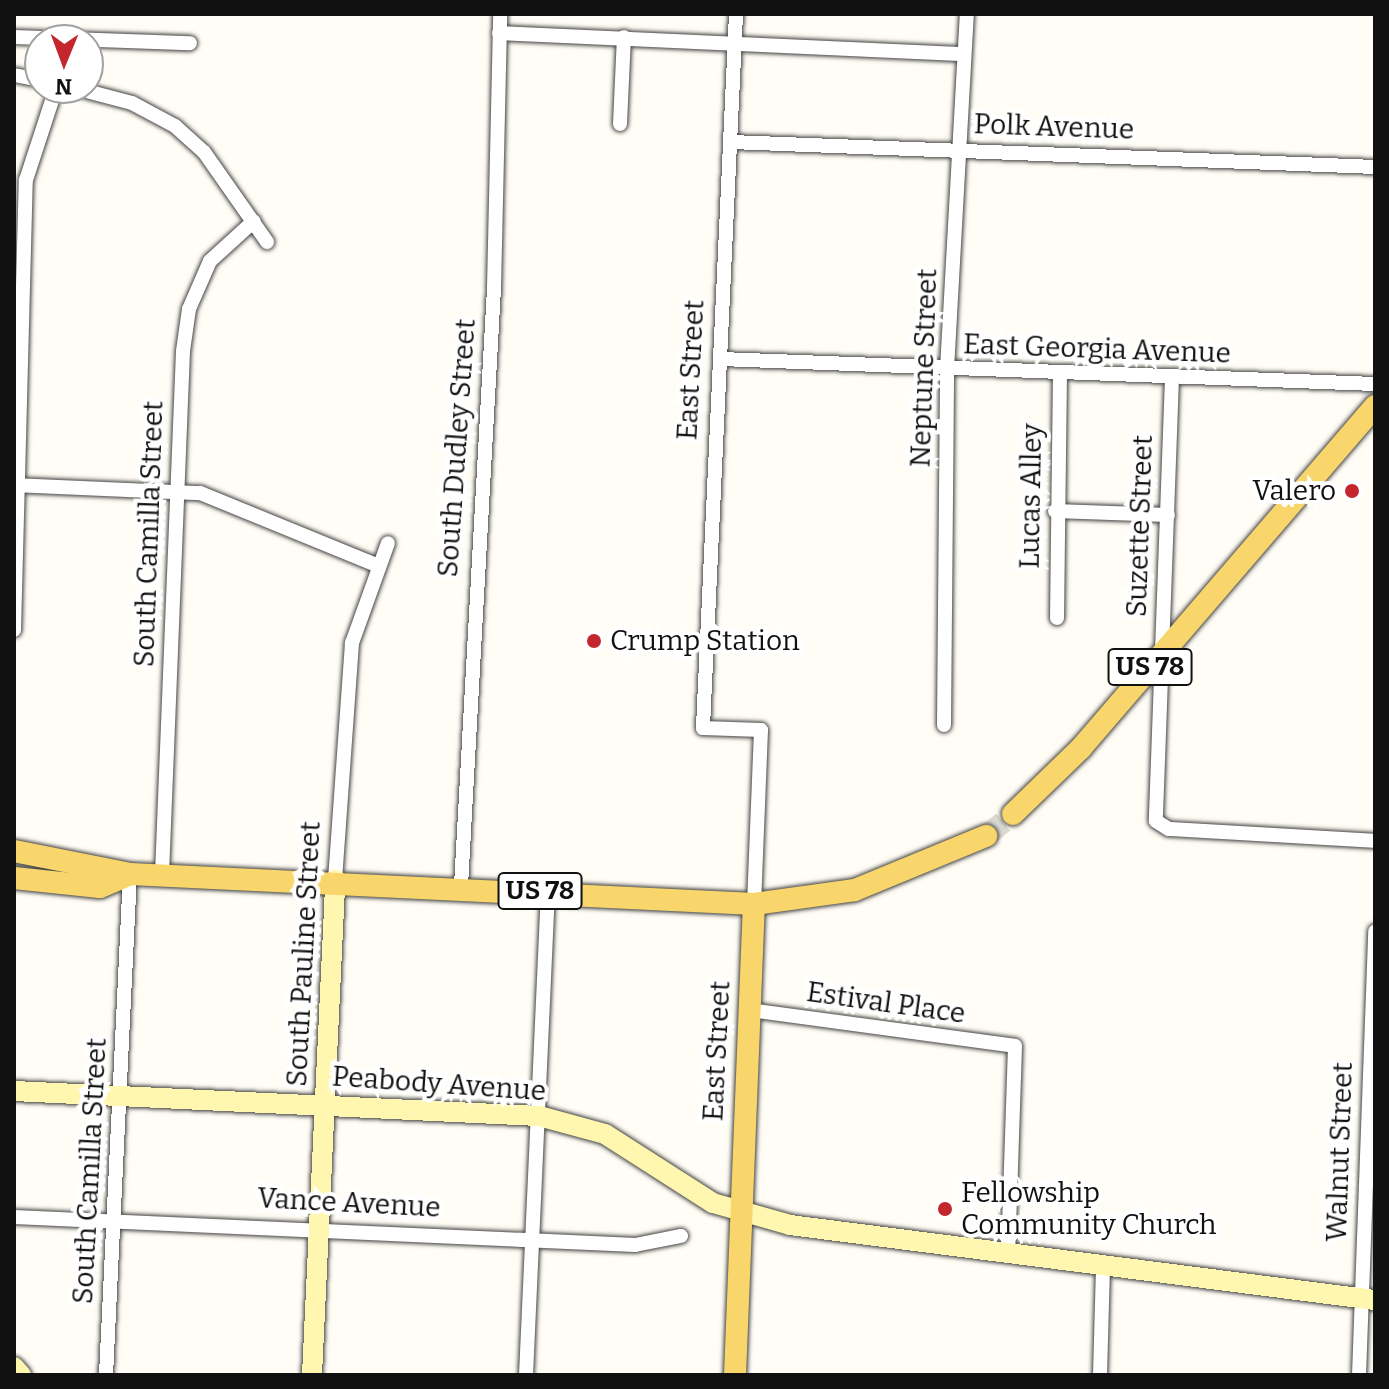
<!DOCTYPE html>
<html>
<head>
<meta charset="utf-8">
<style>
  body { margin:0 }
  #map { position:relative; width:1389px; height:1389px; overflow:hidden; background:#fffdf5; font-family:Bitter,serif }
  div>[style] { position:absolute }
  .primary-tunnel>* { height:22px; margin-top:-11px; transform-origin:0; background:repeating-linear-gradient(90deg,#dbdad3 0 22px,transparent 0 33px) }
  .roads { filter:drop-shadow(0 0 2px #444) drop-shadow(0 0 2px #444) }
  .street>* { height:14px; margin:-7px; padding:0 7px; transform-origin:7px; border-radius:7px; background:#fff }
  .secondary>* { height:20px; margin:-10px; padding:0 10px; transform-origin:10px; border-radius:10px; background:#fff6b0 }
  .primary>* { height:22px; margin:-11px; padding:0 11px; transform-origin:11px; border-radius:11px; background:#f9d66b }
  .dots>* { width:22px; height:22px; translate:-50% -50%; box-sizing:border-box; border:4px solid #fff; border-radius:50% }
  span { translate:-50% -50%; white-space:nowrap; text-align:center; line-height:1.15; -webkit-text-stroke:8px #fff; paint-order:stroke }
  .shield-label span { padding:2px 6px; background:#fff; border:2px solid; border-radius:6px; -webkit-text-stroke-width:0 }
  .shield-label { font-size:26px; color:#111; font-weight:700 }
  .street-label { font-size:28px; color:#111 }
  .poi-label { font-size:28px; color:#111 }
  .right { translate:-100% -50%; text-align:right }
  .left { translate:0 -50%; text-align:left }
  .frame { position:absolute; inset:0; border:16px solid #111; pointer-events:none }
  .north { position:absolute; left:24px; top:24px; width:80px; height:80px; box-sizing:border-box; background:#fff; border:2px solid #a0a0a0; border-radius:50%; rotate:181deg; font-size:22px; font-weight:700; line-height:32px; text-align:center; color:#111 }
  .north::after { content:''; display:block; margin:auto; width:28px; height:36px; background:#c4262e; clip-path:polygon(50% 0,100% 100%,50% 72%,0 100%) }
</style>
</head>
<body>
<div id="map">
  <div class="primary-tunnel">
    <i style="left:986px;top:836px;width:35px;rotate:-39deg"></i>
  </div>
  <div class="roads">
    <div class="street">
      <i style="left:736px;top:14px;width:715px;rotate:92.65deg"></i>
      <i style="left:703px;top:728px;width:58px;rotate:2deg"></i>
      <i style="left:761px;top:730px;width:174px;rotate:92.3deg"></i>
      <i style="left:499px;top:33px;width:465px;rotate:2.6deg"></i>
      <i style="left:14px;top:37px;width:176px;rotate:2deg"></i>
      <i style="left:14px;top:75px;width:26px;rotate:11deg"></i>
      <i style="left:75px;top:88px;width:59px;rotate:14.7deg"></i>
      <i style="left:132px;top:103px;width:49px;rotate:28.1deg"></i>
      <i style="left:175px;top:126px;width:39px;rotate:42deg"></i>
      <i style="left:204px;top:152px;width:110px;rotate:55deg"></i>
      <i style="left:620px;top:124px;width:87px;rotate:-87.4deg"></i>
      <i style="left:731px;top:142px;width:644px;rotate:2.22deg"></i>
      <i style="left:721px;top:359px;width:654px;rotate:2.19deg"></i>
      <i style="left:1172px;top:378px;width:443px;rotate:92.1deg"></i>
      <i style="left:1156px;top:821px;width:15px;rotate:32deg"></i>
      <i style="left:1169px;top:829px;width:206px;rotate:3.3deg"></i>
      <i style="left:14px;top:485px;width:186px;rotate:2.5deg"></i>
      <i style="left:200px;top:493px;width:190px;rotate:22.2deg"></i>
      <i style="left:1055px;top:511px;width:113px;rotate:2deg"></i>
      <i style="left:1057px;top:618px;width:243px;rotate:-89.3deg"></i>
      <i style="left:14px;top:630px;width:450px;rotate:-88.5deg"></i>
      <i style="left:26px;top:180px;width:97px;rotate:-71.9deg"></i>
      <i style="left:944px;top:725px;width:356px;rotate:-89.5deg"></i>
      <i style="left:947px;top:369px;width:356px;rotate:-86.8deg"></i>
      <i style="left:162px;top:874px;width:523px;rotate:-87.7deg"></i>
      <i style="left:183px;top:351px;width:42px;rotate:-81.9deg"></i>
      <i style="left:189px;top:309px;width:52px;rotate:-66.4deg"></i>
      <i style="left:210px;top:261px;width:59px;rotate:-42.3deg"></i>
      <i style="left:335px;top:880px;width:238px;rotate:-85.9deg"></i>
      <i style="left:352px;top:643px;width:106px;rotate:-70.2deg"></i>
      <i style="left:461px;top:886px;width:599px;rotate:-86.84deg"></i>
      <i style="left:494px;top:288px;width:274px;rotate:-88.7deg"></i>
      <i style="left:750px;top:1010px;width:267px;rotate:7.7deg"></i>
      <i style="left:1015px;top:1046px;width:208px;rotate:91.9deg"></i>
      <i style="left:14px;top:1217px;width:622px;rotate:2.58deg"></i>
      <i style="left:635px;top:1245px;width:47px;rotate:-11.1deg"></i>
      <i style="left:106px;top:1375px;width:502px;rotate:-87.26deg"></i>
      <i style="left:526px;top:1375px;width:484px;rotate:-87.4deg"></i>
      <i style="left:1100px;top:1375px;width:110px;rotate:-88.4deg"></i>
      <i style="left:1359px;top:1375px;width:444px;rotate:-87.9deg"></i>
    </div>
    <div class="secondary">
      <i style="left:14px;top:1091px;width:526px;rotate:2.73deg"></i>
      <i style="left:539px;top:1116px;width:68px;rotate:15.3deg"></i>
      <i style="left:605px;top:1134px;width:128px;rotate:32.6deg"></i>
      <i style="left:713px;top:1203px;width:80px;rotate:15.9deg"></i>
      <i style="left:790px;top:1225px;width:590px;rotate:7.31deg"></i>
      <i style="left:14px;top:1367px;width:11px;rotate:49deg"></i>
      <i style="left:312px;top:1375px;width:496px;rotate:-87.3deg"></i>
    </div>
    <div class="primary">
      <i style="left:1013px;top:814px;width:95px;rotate:-44.1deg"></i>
      <i style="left:1081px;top:748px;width:451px;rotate:-49.3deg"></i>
      <i style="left:14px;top:851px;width:118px;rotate:11.2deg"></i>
      <i style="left:130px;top:874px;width:625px;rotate:2.75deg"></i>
      <i style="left:754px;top:904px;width:102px;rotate:-7.9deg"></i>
      <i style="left:855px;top:890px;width:142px;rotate:-22.4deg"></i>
      <i style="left:14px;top:878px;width:86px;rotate:6deg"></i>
      <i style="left:100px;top:887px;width:33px;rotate:-23deg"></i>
      <i style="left:735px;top:1375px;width:471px;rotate:-87.7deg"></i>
    </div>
  </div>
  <div class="dots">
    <i style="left:1352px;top:491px;background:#c4262e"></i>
    <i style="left:594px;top:641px;background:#c4262e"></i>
    <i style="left:945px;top:1209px;background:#c4262e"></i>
  </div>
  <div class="shield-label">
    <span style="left:1150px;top:667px">US 78</span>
    <span style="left:540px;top:891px">US 78</span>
  </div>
  <div class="street-label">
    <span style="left:1054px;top:127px;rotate:2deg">Polk Avenue</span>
    <span style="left:1097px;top:349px;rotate:2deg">East Georgia Avenue</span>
    <span style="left:924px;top:368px;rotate:-88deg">Neptune Street</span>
    <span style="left:691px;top:370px;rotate:-87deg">East Street</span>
    <span style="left:457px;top:448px;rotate:-86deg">South Dudley Street</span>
    <span style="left:1031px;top:496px;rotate:-89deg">Lucas Alley</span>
    <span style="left:1140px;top:526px;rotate:-88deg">Suzette Street</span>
    <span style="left:149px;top:534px;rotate:-88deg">South Camilla Street</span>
    <span style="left:304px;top:954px;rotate:-87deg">South Pauline Street</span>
    <span style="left:886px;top:1003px;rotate:8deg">Estival Place</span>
    <span style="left:717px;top:1051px;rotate:-87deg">East Street</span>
    <span style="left:439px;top:1084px;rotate:4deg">Peabody Avenue</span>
    <span style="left:1340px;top:1152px;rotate:-88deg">Walnut Street</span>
    <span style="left:90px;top:1171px;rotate:-87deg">South Camilla Street</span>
    <span style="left:349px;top:1203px;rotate:3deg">Vance Avenue</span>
  </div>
  <div class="poi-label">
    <span class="right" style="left:1336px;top:491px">Valero</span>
    <span class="left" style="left:610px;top:641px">Crump Station</span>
    <span class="left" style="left:961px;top:1209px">Fellowship<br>Community Church</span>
  </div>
  <div class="frame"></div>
  <div class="north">N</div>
</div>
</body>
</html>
